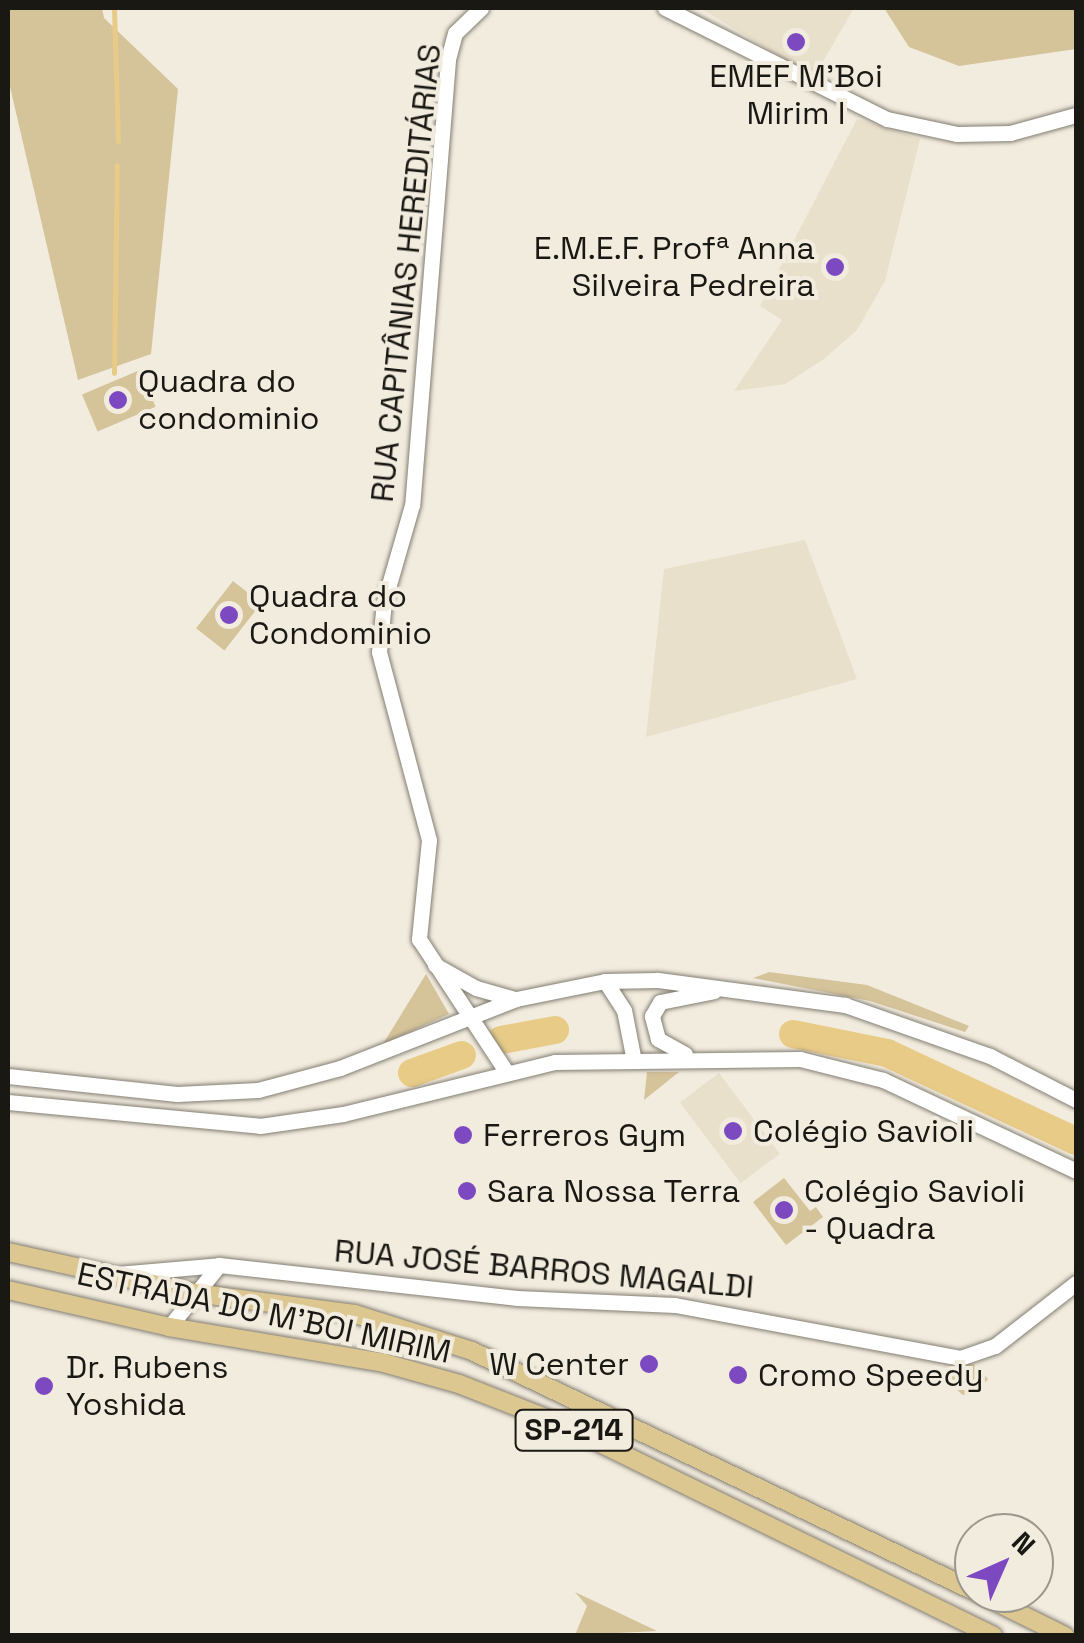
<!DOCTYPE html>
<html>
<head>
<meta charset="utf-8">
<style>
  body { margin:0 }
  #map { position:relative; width:1084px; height:1643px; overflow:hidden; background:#f2ecdf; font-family:"Space Grotesk",sans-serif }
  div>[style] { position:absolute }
  .built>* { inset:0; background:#e9e0cc; transform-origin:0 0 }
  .green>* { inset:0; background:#d5c39a; transform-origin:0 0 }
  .stream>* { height:5px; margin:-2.5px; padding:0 2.5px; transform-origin:2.5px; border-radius:2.5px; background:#e8cb87 }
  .river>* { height:28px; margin:-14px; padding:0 14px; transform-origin:14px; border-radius:14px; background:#e8cb87 }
  .roads { filter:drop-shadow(0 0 2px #837e72) drop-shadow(0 0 2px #837e72) }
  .secondary>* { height:15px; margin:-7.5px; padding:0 7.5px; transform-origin:7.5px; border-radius:7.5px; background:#fff }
  .primary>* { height:18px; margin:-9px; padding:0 9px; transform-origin:9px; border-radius:9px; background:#ddc791 }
  .dots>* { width:28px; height:28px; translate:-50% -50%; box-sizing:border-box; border:5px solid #f2ecdf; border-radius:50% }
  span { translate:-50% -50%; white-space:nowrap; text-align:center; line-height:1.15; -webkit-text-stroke:8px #f2ecdf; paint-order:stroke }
  .shield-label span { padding:2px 8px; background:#f2ecdf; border:2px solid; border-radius:8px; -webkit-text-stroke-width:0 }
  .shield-label { font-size:30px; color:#1a1813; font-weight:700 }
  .poi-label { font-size:32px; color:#1a1813 }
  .right { translate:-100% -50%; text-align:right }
  .left { translate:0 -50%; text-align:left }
  .street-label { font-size:32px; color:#1a1813 }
  .frame { position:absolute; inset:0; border:10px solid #1a1813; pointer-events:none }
  .north { position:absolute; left:954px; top:1513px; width:100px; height:100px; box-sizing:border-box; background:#f2ecdf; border:2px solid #9c978d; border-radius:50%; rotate:45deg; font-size:28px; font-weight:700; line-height:40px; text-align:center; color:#1a1813 }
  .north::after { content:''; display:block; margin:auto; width:35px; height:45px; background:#7d49c0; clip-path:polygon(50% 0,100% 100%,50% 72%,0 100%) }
</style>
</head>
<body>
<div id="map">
  <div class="built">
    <i style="clip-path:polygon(700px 8px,854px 8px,814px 77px)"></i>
    <i style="clip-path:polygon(857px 119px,920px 139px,885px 281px,857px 330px,824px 359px,785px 384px,734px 391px,782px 320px,760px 306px)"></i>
    <i style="clip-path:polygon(805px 540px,857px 679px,646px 737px,664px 569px)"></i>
    <i style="left:719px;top:1073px;width:101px;height:49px;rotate:53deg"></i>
  </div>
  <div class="green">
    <i style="clip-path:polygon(8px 8px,102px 8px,104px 18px,178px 89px,151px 354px,78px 380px,8px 78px)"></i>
    <i style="clip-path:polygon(884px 8px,1076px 8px,1076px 49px,959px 66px,909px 47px)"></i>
    <i style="left:140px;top:370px;width:40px;height:63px;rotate:67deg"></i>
    <i style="left:233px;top:581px;width:36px;height:60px;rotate:38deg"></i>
    <i style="clip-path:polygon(769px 972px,867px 985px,969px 1026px,965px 1032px,870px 1001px,753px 978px)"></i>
    <i style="clip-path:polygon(426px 974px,449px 1014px,383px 1044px)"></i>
    <i style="clip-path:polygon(647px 1072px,679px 1072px,644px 1100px)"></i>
    <i style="clip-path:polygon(784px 1178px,810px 1211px,816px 1207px,823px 1217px,786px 1245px,753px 1202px)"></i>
    <i style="clip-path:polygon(951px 1363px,973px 1364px,988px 1379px,974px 1396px,963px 1395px,943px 1378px)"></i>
    <i style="clip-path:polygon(575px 1592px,657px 1631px,575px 1635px,587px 1606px)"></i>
  </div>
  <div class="stream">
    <i style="left:114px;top:8px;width:133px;rotate:88.3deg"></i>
    <i style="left:114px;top:373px;width:208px;rotate:-89.2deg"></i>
  </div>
  <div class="river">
    <i style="left:793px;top:1034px;width:96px;rotate:11.4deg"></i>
    <i style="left:887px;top:1053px;width:208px;rotate:25deg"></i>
    <i style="left:501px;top:1040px;width:55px;rotate:-10.5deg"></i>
    <i style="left:412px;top:1073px;width:53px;rotate:-19.8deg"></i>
  </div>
  <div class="roads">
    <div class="secondary">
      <i style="left:481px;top:8px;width:36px;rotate:136deg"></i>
      <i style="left:455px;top:33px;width:28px;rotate:105deg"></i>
      <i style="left:448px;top:60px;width:446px;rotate:94.6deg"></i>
      <i style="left:412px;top:505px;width:101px;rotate:106.1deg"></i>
      <i style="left:384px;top:602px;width:50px;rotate:95.7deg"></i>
      <i style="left:379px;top:652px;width:195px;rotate:75.1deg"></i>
      <i style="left:429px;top:840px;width:100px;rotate:95.8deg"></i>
      <i style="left:419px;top:939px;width:160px;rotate:56.7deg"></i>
      <i style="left:665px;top:8px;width:248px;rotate:26.6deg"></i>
      <i style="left:887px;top:119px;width:72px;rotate:12.1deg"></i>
      <i style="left:957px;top:134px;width:53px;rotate:-1.1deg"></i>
      <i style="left:1010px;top:133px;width:68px;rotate:-15.3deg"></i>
      <i style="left:435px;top:965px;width:47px;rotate:29.3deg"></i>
      <i style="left:476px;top:988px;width:41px;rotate:15.8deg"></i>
      <i style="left:605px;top:981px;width:35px;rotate:57deg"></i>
      <i style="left:624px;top:1010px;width:47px;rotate:78.9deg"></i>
      <i style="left:685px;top:1054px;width:31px;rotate:-151deg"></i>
      <i style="left:658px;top:1039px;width:24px;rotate:-105deg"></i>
      <i style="left:652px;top:1016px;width:16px;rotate:-60deg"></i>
      <i style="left:660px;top:1002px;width:55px;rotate:-11.5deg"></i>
      <i style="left:8px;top:1076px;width:170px;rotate:6.1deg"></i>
      <i style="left:177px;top:1094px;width:81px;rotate:-2.8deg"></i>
      <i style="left:258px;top:1090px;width:85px;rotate:-15deg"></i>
      <i style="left:340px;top:1068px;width:189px;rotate:-21.4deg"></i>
      <i style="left:516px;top:999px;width:91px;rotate:-11.4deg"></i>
      <i style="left:605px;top:981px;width:53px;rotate:-1.1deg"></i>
      <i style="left:658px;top:980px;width:189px;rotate:7.6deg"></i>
      <i style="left:845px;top:1005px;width:154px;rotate:19.4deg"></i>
      <i style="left:990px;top:1056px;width:97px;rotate:27.1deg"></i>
      <i style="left:8px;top:1102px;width:253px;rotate:5.4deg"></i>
      <i style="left:260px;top:1126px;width:84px;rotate:-8.2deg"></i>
      <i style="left:343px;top:1114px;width:218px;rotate:-13.8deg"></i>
      <i style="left:555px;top:1062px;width:245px;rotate:-0.7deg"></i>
      <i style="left:800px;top:1059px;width:86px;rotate:14.2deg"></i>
      <i style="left:883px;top:1080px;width:213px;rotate:25.2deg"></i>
      <i style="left:117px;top:1274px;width:102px;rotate:-5deg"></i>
      <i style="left:219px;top:1265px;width:300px;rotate:6.3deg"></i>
      <i style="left:517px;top:1298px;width:158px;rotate:2.5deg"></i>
      <i style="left:675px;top:1305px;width:290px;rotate:10.5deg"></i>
      <i style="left:960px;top:1358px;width:37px;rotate:-19deg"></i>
      <i style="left:995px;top:1346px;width:103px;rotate:-37.9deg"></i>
      <i style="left:169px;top:1327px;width:80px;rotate:-51.1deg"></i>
    </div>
    <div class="primary">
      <i style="left:8px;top:1252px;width:190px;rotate:12.4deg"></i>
      <i style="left:194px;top:1293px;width:162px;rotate:7.4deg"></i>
      <i style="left:355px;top:1314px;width:123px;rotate:17.5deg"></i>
      <i style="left:472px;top:1351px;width:556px;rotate:25.55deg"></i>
      <i style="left:8px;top:1290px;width:165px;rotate:12.9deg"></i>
      <i style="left:169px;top:1327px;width:218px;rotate:9.5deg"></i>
      <i style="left:384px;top:1363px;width:78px;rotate:15.6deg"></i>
      <i style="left:459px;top:1384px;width:110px;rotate:21.4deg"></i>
      <i style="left:561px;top:1424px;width:481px;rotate:26.1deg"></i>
      <i style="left:978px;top:1593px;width:97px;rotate:26.3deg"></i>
    </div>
  </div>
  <div class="dots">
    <i style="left:796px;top:42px;background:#7d49c0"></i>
    <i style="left:835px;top:267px;background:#7d49c0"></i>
    <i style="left:118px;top:400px;background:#7d49c0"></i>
    <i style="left:229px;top:615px;background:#7d49c0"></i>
    <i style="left:733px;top:1131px;background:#7d49c0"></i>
    <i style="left:463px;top:1135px;background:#7d49c0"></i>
    <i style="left:467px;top:1191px;background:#7d49c0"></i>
    <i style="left:784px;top:1210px;background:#7d49c0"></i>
    <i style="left:649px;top:1364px;background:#7d49c0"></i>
    <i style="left:738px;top:1375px;background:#7d49c0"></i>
    <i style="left:44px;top:1386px;background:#7d49c0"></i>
  </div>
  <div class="shield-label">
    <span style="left:574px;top:1430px">SP-214</span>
  </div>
  <div class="poi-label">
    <span style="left:796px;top:95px">EMEF M'Boi<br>Mirim I</span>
    <span class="right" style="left:815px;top:267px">E.M.E.F. Profª Anna<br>Silveira Pedreira</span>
    <span class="left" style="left:138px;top:400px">Quadra do<br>condominio</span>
    <span class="left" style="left:249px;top:615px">Quadra do<br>Condominio</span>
    <span class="left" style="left:753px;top:1131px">Colégio Savioli</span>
    <span class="left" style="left:483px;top:1135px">Ferreros Gym</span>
    <span class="left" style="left:487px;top:1191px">Sara Nossa Terra</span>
    <span class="left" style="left:804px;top:1210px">Colégio Savioli<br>- Quadra</span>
    <span class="right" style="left:629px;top:1364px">W Center</span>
    <span class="left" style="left:66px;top:1386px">Dr. Rubens<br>Yoshida</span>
    <span class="left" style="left:758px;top:1375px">Cromo Speedy</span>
  </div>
  <div class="street-label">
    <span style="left:406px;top:273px;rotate:-84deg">RUA CAPITÂNIAS HEREDITÁRIAS</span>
    <span style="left:544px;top:1269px;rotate:5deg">RUA JOSÉ BARROS MAGALDI</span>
    <span style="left:264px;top:1313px;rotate:12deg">ESTRADA DO M'BOI MIRIM</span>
  </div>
  <div class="frame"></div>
  <div class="north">N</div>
</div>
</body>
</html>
